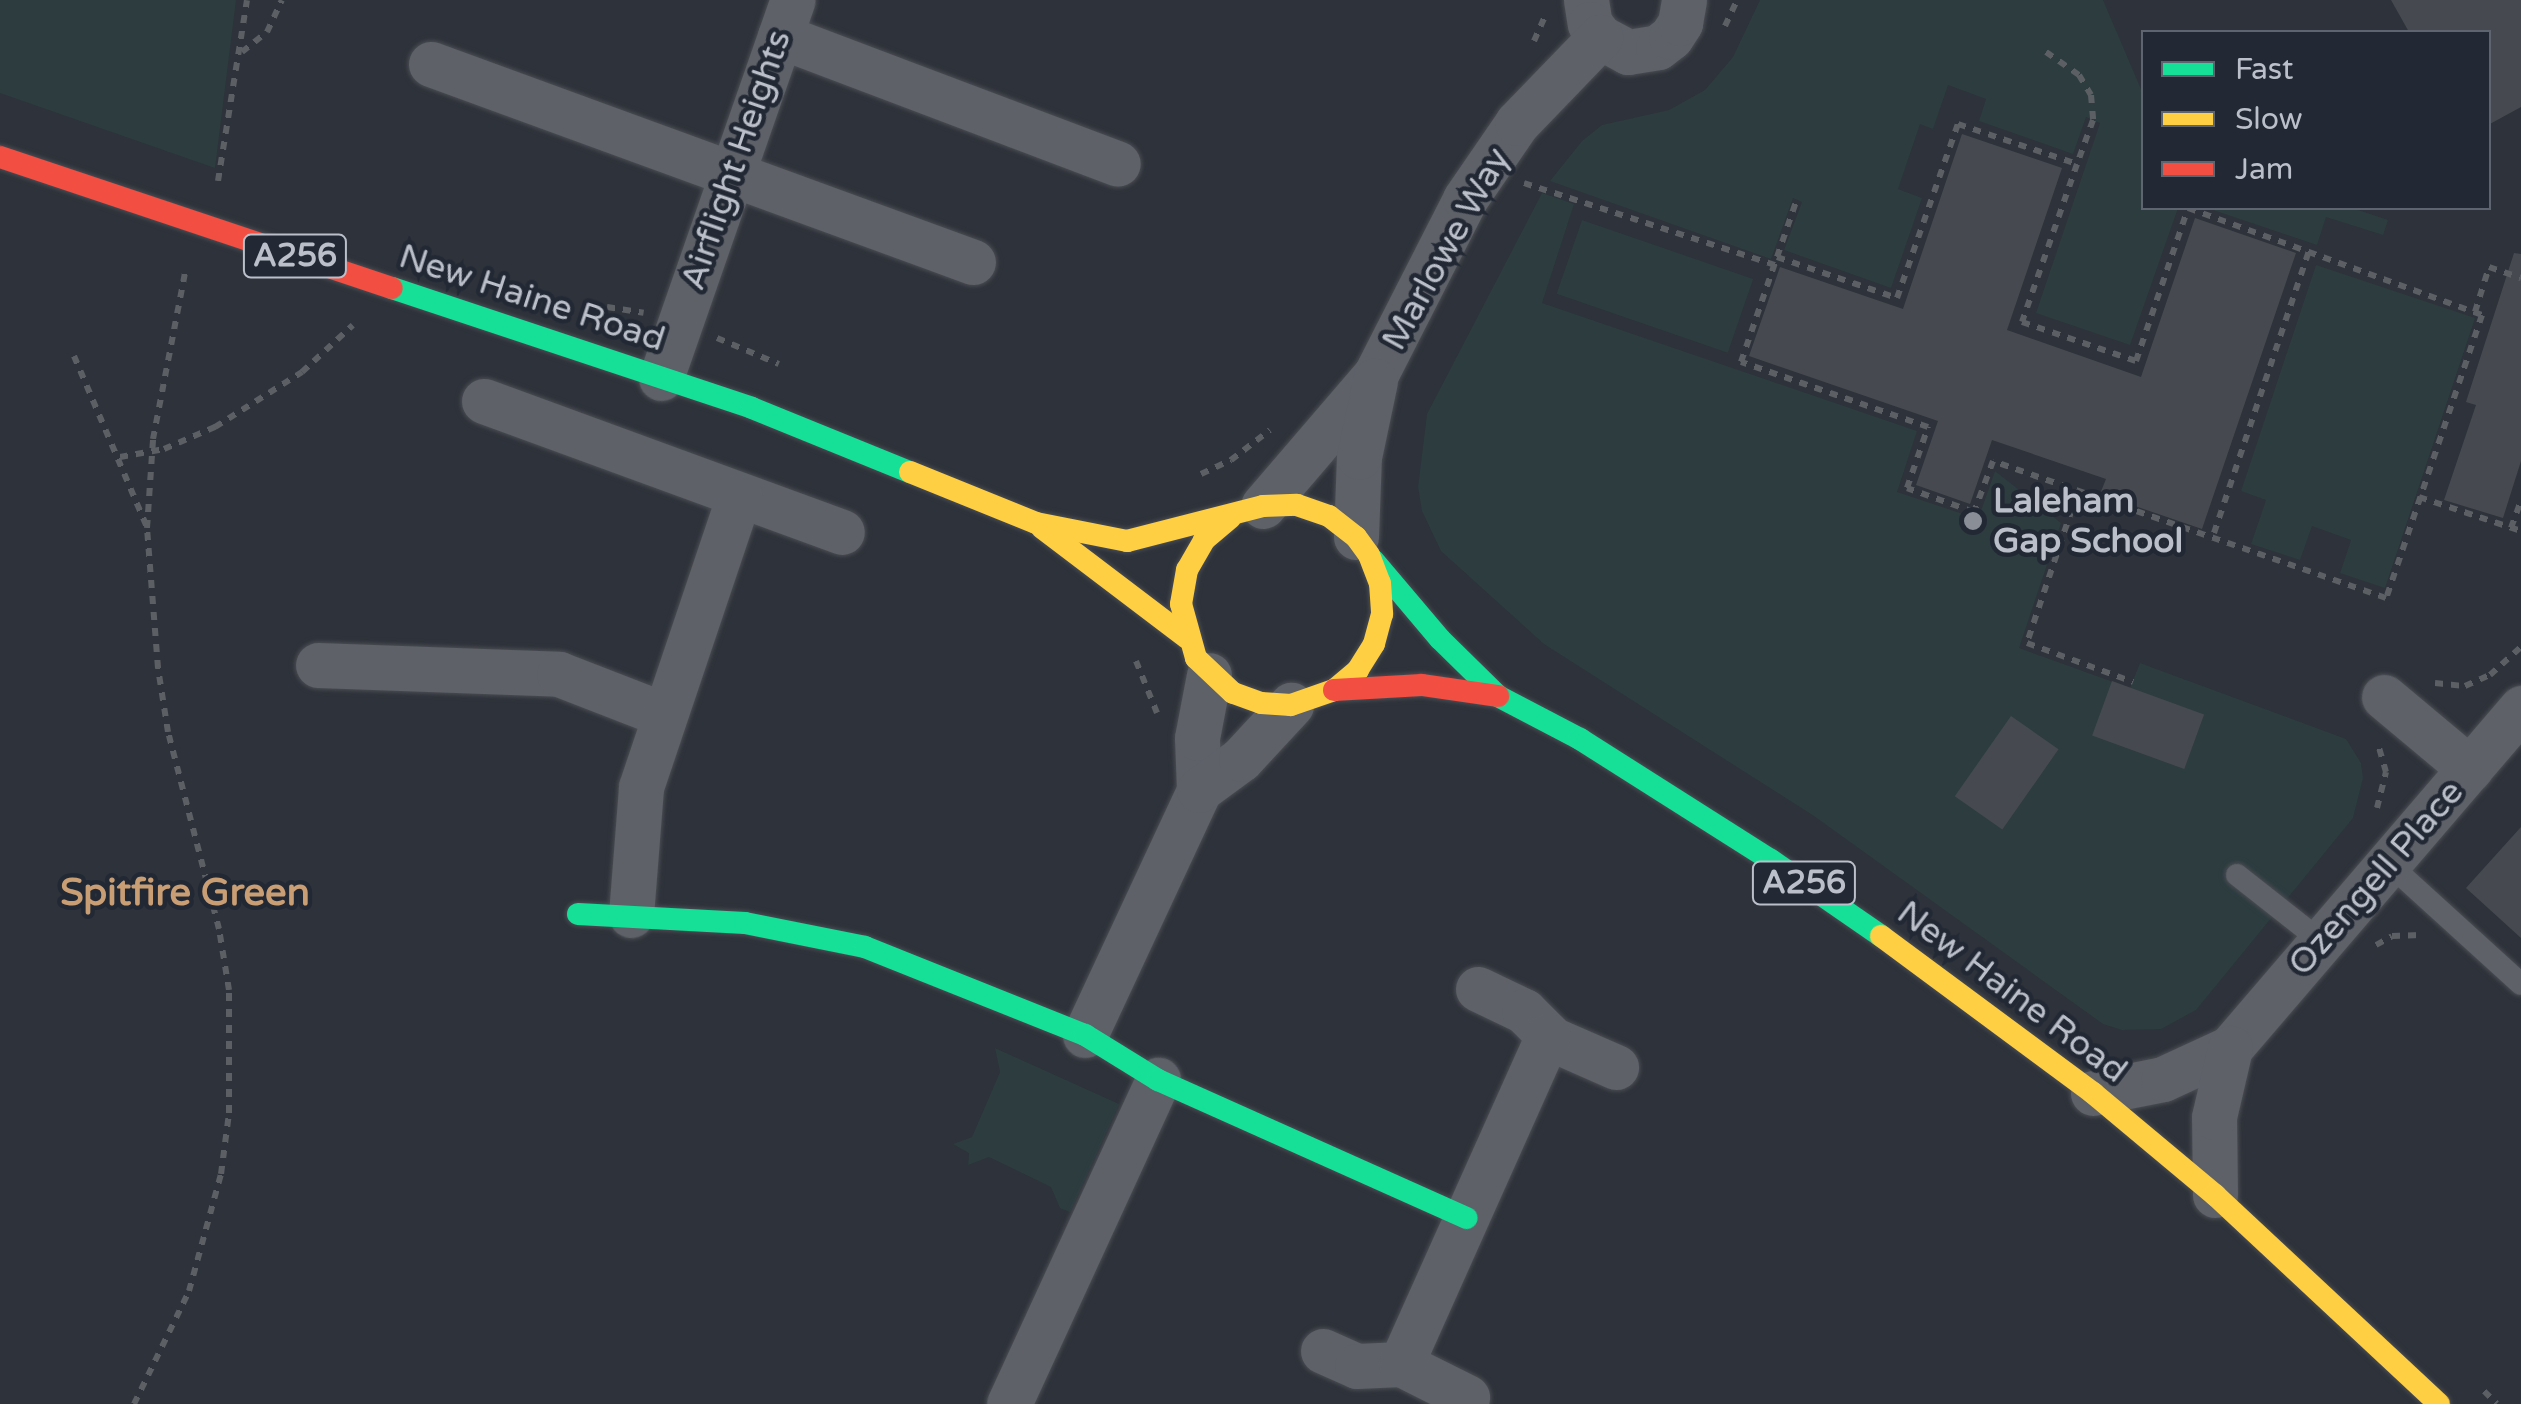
<!DOCTYPE html>
<html>
<head>
<meta charset="utf-8">
<style>
  body { margin:0 }
  #map { position:relative; width:2521px; height:1404px; overflow:hidden; background:#2e323a; font-family:"Varela Round",sans-serif }
  div>[style] { position:absolute }
  .green>* { inset:0; background:#2c3c3f; transform-origin:0 0 }
  .building>* { inset:0; background:#464a50; transform-origin:0 0 }
  .path>* { height:6px; margin-top:-3px; transform-origin:0; background:repeating-linear-gradient(90deg,#5c6065 0 8px,transparent 0 16px) }
  .roads { filter:drop-shadow(0 0 2px #4a4d53) drop-shadow(0 0 2px #4a4d53) }
  .lane>* { height:22px; margin:-11px; padding:0 11px; transform-origin:11px; border-radius:11px; background:#5e6168 }
  .street>* { height:45px; margin:-22.5px; padding:0 22.5px; transform-origin:22.5px; border-radius:22.5px; background:#5e6168 }
  .fast>* { height:22px; margin:-11px; padding:0 11px; transform-origin:11px; border-radius:11px; background:#16e098 }
  .slow>* { height:22px; margin:-11px; padding:0 11px; transform-origin:11px; border-radius:11px; background:#ffcf43 }
  .jam>* { height:22px; margin:-11px; padding:0 11px; transform-origin:11px; border-radius:11px; background:#f24e42 }
  .dots>* { width:28px; height:28px; translate:-50% -50%; box-sizing:border-box; border:5px solid #222934; border-radius:50% }
  span { translate:-50% -50%; white-space:nowrap; text-align:center; line-height:1.15; -webkit-text-stroke:9px #222934; paint-order:stroke }
  .shield-label span { padding:2px 8px; background:#222934; border:2px solid; border-radius:8px; -webkit-text-stroke-width:0 }
  .shield-label { font-size:32px; color:#babfc9; font-weight:700 }
  .street-label { font-size:35px; color:#babfc9 }
  .poi-label { font-size:35px; color:#babfc9; font-weight:700 }
  .left { translate:0 -50%; text-align:left }
  .neighbourhood-label { font-size:38px; color:#c99e75; font-weight:700 }
  .legend { position:absolute; left:2141px; top:30px; width:350px; height:180px; box-sizing:border-box; background:#222934; border:2px solid #5f6570; margin:0; padding:12px 18px; list-style:none; font-size:30px; color:#babfc9 }
  .legend li { display:flex; align-items:center; gap:20px; height:50px }
  .legend b { width:50px; border:2px solid #5f6570 }
</style>
</head>
<body>
<div id="map">
  <div class="green">
    <i style="clip-path:polygon(0 0,236px 0,215px 168px,0 93px)"></i>
    <i style="clip-path:polygon(1760px 0,2103px 0,2143px 94px,2144px 208px,2178px 208px,2130px 345px,2036px 313px,2100px 123px,2086px 117px,2073px 154px,1979px 121px,1986px 99px,1948px 85px,1933px 129px,1920px 124px,1898px 189px,1922px 198px,1891px 288px,1784px 250px,1802px 202px,1793px 198px,1771px 259px,1550px 181px,1582px 141px,1602px 125px,1669px 110px,1705px 90px,1733px 57px)"></i>
    <i style="clip-path:polygon(1542px 193px,1574px 204px,1542px 303px,1917px 431px,1897px 492px,1978px 519px,1995px 471px,2061px 523px,2019px 648px,2130px 688px,2140px 663px,2346px 739px,2361px 763px,2363px 778px,2353px 818px,2196px 1010px,2161px 1029px,2122px 1030px,2103px 1024px,1814px 816px,1544px 644px,1441px 551px,1422px 511px,1418px 487px,1427px 414px)"></i>
    <i style="clip-path:polygon(2207px 208px,2352px 208px,2388px 220px,2383px 235px,2326px 217px,2317px 245px)"></i>
    <i style="left:1582px;top:220px;width:181px;height:78px;rotate:19deg"></i>
    <i style="clip-path:polygon(2316px 265px,2475px 318px,2385px 588px,2340px 573px,2351px 540px,2312px 526px,2300px 560px,2251px 544px,2266px 500px,2241px 491px)"></i>
    <i style="clip-path:polygon(995px 1048px,1119px 1104px,1070px 1212px,1060px 1208px,1051px 1187px,989px 1157px,968px 1165px,969px 1153px,953px 1144px,972px 1137px,1000px 1072px)"></i>
  </div>
  <div class="building">
    <i style="clip-path:polygon(2391px 0,2521px 0,2521px 107px,2488px 125px,2488px 32px,2409px 32px)"></i>
    <i style="clip-path:polygon(1962px 134px,2062px 168px,2007px 330px,2141px 377px,2195px 218px,2296px 253px,2202px 529px,2100px 494px,2106px 479px,1992px 440px,1970px 504px,1916px 485px,1938px 421px,1749px 356px,1780px 267px,1903px 309px)"></i>
    <i style="clip-path:polygon(2514px 253px,2521px 254px,2521px 461px,2503px 518px,2444px 500px,2476px 405px,2466px 402px)"></i>
    <i style="left:2112px;top:681px;width:98px;height:58px;rotate:20deg"></i>
    <i style="left:2011px;top:716px;width:58px;height:98px;rotate:35deg"></i>
    <i style="clip-path:polygon(2521px 827px,2521px 938px,2466px 888px)"></i>
  </div>
  <div class="path">
    <i style="left:1725px;top:26px;width:29px;rotate:-65deg"></i>
    <i style="left:1534px;top:41px;width:27px;rotate:-66deg"></i>
    <i style="left:242px;top:52px;width:32px;rotate:-39deg"></i>
    <i style="left:267px;top:32px;width:35px;rotate:-65deg"></i>
    <i style="left:2046px;top:52px;width:40px;rotate:34.9deg"></i>
    <i style="left:2079px;top:75px;width:23px;rotate:59deg"></i>
    <i style="left:2091px;top:95px;width:25px;rotate:85deg"></i>
    <i style="left:2093px;top:120px;width:47px;rotate:110deg"></i>
    <i style="left:1958px;top:124px;width:126px;rotate:18.6deg"></i>
    <i style="left:2077px;top:164px;width:167px;rotate:109.2deg"></i>
    <i style="left:2022px;top:322px;width:120px;rotate:18.9deg"></i>
    <i style="left:2136px;top:361px;width:162px;rotate:-71.2deg"></i>
    <i style="left:2188px;top:208px;width:313px;rotate:20deg"></i>
    <i style="left:2482px;top:315px;width:299px;rotate:108.7deg"></i>
    <i style="left:2386px;top:598px;width:416px;rotate:-160.8deg"></i>
    <i style="left:1993px;top:461px;width:54px;rotate:110.4deg"></i>
    <i style="left:1974px;top:512px;width:71px;rotate:-160.3deg"></i>
    <i style="left:1907px;top:488px;width:65px;rotate:-71deg"></i>
    <i style="left:1928px;top:427px;width:198px;rotate:-160.8deg"></i>
    <i style="left:1741px;top:362px;width:111px;rotate:-71.1deg"></i>
    <i style="left:1777px;top:257px;width:127px;rotate:18.9deg"></i>
    <i style="left:1897px;top:298px;width:184px;rotate:-70.7deg"></i>
    <i style="left:218px;top:181px;width:183px;rotate:-80.9deg"></i>
    <i style="left:1524px;top:183px;width:264px;rotate:18.1deg"></i>
    <i style="left:1777px;top:257px;width:61px;rotate:-71deg"></i>
    <i style="left:607px;top:307px;width:37px;rotate:9deg"></i>
    <i style="left:2475px;top:312px;width:47px;rotate:-72.7deg"></i>
    <i style="left:2489px;top:267px;width:34px;rotate:19deg"></i>
    <i style="left:717px;top:338px;width:67px;rotate:22.8deg"></i>
    <i style="left:74px;top:356px;width:184px;rotate:66.9deg"></i>
    <i style="left:120px;top:457px;width:45px;rotate:-10.3deg"></i>
    <i style="left:164px;top:449px;width:56px;rotate:-23.3deg"></i>
    <i style="left:215px;top:427px;width:103px;rotate:-32.3deg"></i>
    <i style="left:302px;top:372px;width:69px;rotate:-42.7deg"></i>
    <i style="left:1201px;top:474px;width:33px;rotate:-25deg"></i>
    <i style="left:1231px;top:460px;width:49px;rotate:-37.6deg"></i>
    <i style="left:2077px;top:494px;width:157px;rotate:108.6deg"></i>
    <i style="left:2027px;top:643px;width:113px;rotate:20.2deg"></i>
    <i style="left:2419px;top:497px;width:108px;rotate:18.4deg"></i>
    <i style="left:2511px;top:528px;width:30px;rotate:-70deg"></i>
    <i style="left:2214px;top:533px;width:299px;rotate:-71.4deg"></i>
    <i style="left:1136px;top:661px;width:56px;rotate:68deg"></i>
    <i style="left:2435px;top:683px;width:30px;rotate:6deg"></i>
    <i style="left:2465px;top:686px;width:27px;rotate:-24deg"></i>
    <i style="left:2490px;top:675px;width:42px;rotate:-42.1deg"></i>
    <i style="left:2377px;top:808px;width:37px;rotate:-76deg"></i>
    <i style="left:2386px;top:772px;width:25px;rotate:-106deg"></i>
    <i style="left:2376px;top:945px;width:18px;rotate:-29deg"></i>
    <i style="left:2392px;top:936px;width:29px;rotate:-2deg"></i>
    <i style="left:2484px;top:1391px;width:18px;rotate:45deg"></i>
    <i style="left:134px;top:1404px;width:126px;rotate:-64deg"></i>
    <i style="left:189px;top:1291px;width:121px;rotate:-74.7deg"></i>
    <i style="left:221px;top:1174px;width:62px;rotate:-82.5deg"></i>
    <i style="left:229px;top:1113px;width:123px;rotate:-90deg"></i>
    <i style="left:229px;top:990px;width:62px;rotate:-99.3deg"></i>
    <i style="left:219px;top:929px;width:203px;rotate:-104.5deg"></i>
    <i style="left:168px;top:732px;width:65px;rotate:-98.9deg"></i>
    <i style="left:158px;top:668px;width:140px;rotate:-94.5deg"></i>
    <i style="left:147px;top:528px;width:89px;rotate:-86.1deg"></i>
    <i style="left:153px;top:439px;width:174px;rotate:-79.1deg"></i>
  </div>
  <div class="roads">
    <div class="lane">
      <i style="left:2389px;top:864px;width:178px;rotate:42.3deg"></i>
      <i style="left:2237px;top:875px;width:108px;rotate:38.2deg"></i>
    </div>
    <div class="street">
      <i style="left:1586px;top:0;width:24px;rotate:81deg"></i>
      <i style="left:1590px;top:24px;width:16px;rotate:52deg"></i>
      <i style="left:1600px;top:37px;width:32px;rotate:28deg"></i>
      <i style="left:1628px;top:52px;width:30px;rotate:-9deg"></i>
      <i style="left:1658px;top:47px;width:16px;rotate:-38deg"></i>
      <i style="left:1671px;top:37px;width:17px;rotate:-57deg"></i>
      <i style="left:1680px;top:23px;width:23px;rotate:-80deg"></i>
      <i style="left:780px;top:36px;width:361px;rotate:20.7deg"></i>
      <i style="left:431px;top:64px;width:577px;rotate:20.07deg"></i>
      <i style="left:661px;top:378px;width:400px;rotate:-70.8deg"></i>
      <i style="left:484px;top:401px;width:381px;rotate:20.1deg"></i>
      <i style="left:1263px;top:506px;width:174px;rotate:-49.4deg"></i>
      <i style="left:1376px;top:374px;width:196px;rotate:-63deg"></i>
      <i style="left:1465px;top:199px;width:92px;rotate:-55.6deg"></i>
      <i style="left:1517px;top:123px;width:120px;rotate:-46deg"></i>
      <i style="left:1356px;top:537px;width:80px;rotate:-87.9deg"></i>
      <i style="left:1359px;top:457px;width:78px;rotate:-78.1deg"></i>
      <i style="left:318px;top:665px;width:241px;rotate:2.1deg"></i>
      <i style="left:559px;top:674px;width:110px;rotate:21.2deg"></i>
      <i style="left:2384px;top:697px;width:112px;rotate:39.9deg"></i>
      <i style="left:1199px;top:790px;width:52px;rotate:-92.2deg"></i>
      <i style="left:1197px;top:738px;width:64px;rotate:-79.2deg"></i>
      <i style="left:631px;top:915px;width:128px;rotate:-85.5deg"></i>
      <i style="left:641px;top:787px;width:308px;rotate:-71.4deg"></i>
      <i style="left:1478px;top:989px;width:51px;rotate:25.6deg"></i>
      <i style="left:1524px;top:1011px;width:40px;rotate:45deg"></i>
      <i style="left:1552px;top:1039px;width:70px;rotate:23.6deg"></i>
      <i style="left:1085px;top:1035px;width:270px;rotate:-65deg"></i>
      <i style="left:1199px;top:790px;width:52px;rotate:-36.4deg"></i>
      <i style="left:1241px;top:759px;width:74px;rotate:-47.2deg"></i>
      <i style="left:2093px;top:1093px;width:71px;rotate:-11.3deg"></i>
      <i style="left:2163px;top:1079px;width:74px;rotate:-24.8deg"></i>
      <i style="left:2230px;top:1048px;width:448px;rotate:-49.4deg"></i>
      <i style="left:2215px;top:1195px;width:78px;rotate:-90.7deg"></i>
      <i style="left:2214px;top:1117px;width:71px;rotate:-76.9deg"></i>
      <i style="left:1323px;top:1351px;width:37px;rotate:24deg"></i>
      <i style="left:1357px;top:1366px;width:44px;rotate:-2.6deg"></i>
      <i style="left:1401px;top:1364px;width:74px;rotate:26.6deg"></i>
      <i style="left:1401px;top:1364px;width:360px;rotate:-65.9deg"></i>
      <i style="left:1009px;top:1404px;width:357px;rotate:-65.3deg"></i>
    </div>
    <div class="fast">
      <i style="left:392px;top:288px;width:379px;rotate:18.4deg"></i>
      <i style="left:752px;top:408px;width:170px;rotate:22.1deg"></i>
      <i style="left:1374px;top:561px;width:102px;rotate:49.8deg"></i>
      <i style="left:1440px;top:639px;width:81px;rotate:44.5deg"></i>
      <i style="left:1498px;top:696px;width:93px;rotate:27.7deg"></i>
      <i style="left:1580px;top:739px;width:226px;rotate:32.4deg"></i>
      <i style="left:1771px;top:860px;width:134px;rotate:34.6deg"></i>
      <i style="left:578px;top:914px;width:167px;rotate:3.1deg"></i>
      <i style="left:745px;top:923px;width:122px;rotate:11.3deg"></i>
      <i style="left:865px;top:947px;width:237px;rotate:21.8deg"></i>
      <i style="left:1085px;top:1035px;width:86px;rotate:31.7deg"></i>
      <i style="left:1158px;top:1080px;width:338px;rotate:24.1deg"></i>
    </div>
    <div class="slow">
      <i style="left:910px;top:472px;width:136px;rotate:22deg"></i>
      <i style="left:1036px;top:523px;width:93px;rotate:11.2deg"></i>
      <i style="left:1127px;top:541px;width:140px;rotate:-14.4deg"></i>
      <i style="left:1263px;top:506px;width:34px;rotate:-2deg"></i>
      <i style="left:1297px;top:505px;width:34px;rotate:19deg"></i>
      <i style="left:1329px;top:516px;width:34px;rotate:38deg"></i>
      <i style="left:1356px;top:537px;width:22px;rotate:54deg"></i>
      <i style="left:1369px;top:555px;width:30px;rotate:69deg"></i>
      <i style="left:1380px;top:583px;width:31px;rotate:86deg"></i>
      <i style="left:1382px;top:614px;width:31px;rotate:105deg"></i>
      <i style="left:1374px;top:644px;width:31px;rotate:122deg"></i>
      <i style="left:1358px;top:670px;width:31px;rotate:140deg"></i>
      <i style="left:1334px;top:690px;width:46px;rotate:160.8deg"></i>
      <i style="left:1291px;top:705px;width:30px;rotate:-176deg"></i>
      <i style="left:1261px;top:703px;width:30px;rotate:-160deg"></i>
      <i style="left:1233px;top:693px;width:51px;rotate:-136.6deg"></i>
      <i style="left:1196px;top:658px;width:56px;rotate:-105.5deg"></i>
      <i style="left:1181px;top:604px;width:35px;rotate:-80deg"></i>
      <i style="left:1187px;top:570px;width:34px;rotate:-60deg"></i>
      <i style="left:1204px;top:540px;width:34px;rotate:-40deg"></i>
      <i style="left:1042px;top:528px;width:182px;rotate:37.2deg"></i>
      <i style="left:1881px;top:936px;width:264px;rotate:36.5deg"></i>
      <i style="left:2093px;top:1093px;width:159px;rotate:39.9deg"></i>
      <i style="left:2215px;top:1195px;width:306px;rotate:43deg"></i>
    </div>
    <div class="jam">
      <i style="left:0;top:157px;width:413px;rotate:18.5deg"></i>
      <i style="left:1334px;top:690px;width:88px;rotate:-3.3deg"></i>
      <i style="left:1422px;top:685px;width:77px;rotate:8.2deg"></i>
    </div>
  </div>
  <div class="dots">
    <i style="left:1973px;top:521px;background:#898e97"></i>
  </div>
  <div class="shield-label">
    <span style="left:295px;top:256px">A256</span>
    <span style="left:1804px;top:883px">A256</span>
  </div>
  <div class="street-label">
    <span style="left:736px;top:160px;rotate:-71deg">Airflight Heights</span>
    <span style="left:1446px;top:249px;rotate:-61deg">Marlowe Way</span>
    <span style="left:532px;top:298px;rotate:18deg">New Haine Road</span>
    <span style="left:2376px;top:878px;rotate:-49deg">Ozengell Place</span>
    <span style="left:2012px;top:992px;rotate:37deg">New Haine Road</span>
  </div>
  <div class="poi-label">
    <span class="left" style="left:1993px;top:521px">Laleham<br>Gap School</span>
  </div>
  <div class="neighbourhood-label">
    <span style="left:185px;top:894px">Spitfire Green</span>
  </div>
  <ul class="legend">
  <li><b style="height:12px;background:#16e098"></b>Fast</li>
  <li><b style="height:12px;background:#ffcf43"></b>Slow</li>
  <li><b style="height:12px;background:#f24e42"></b>Jam</li>
  </ul>
</div>
</body>
</html>
